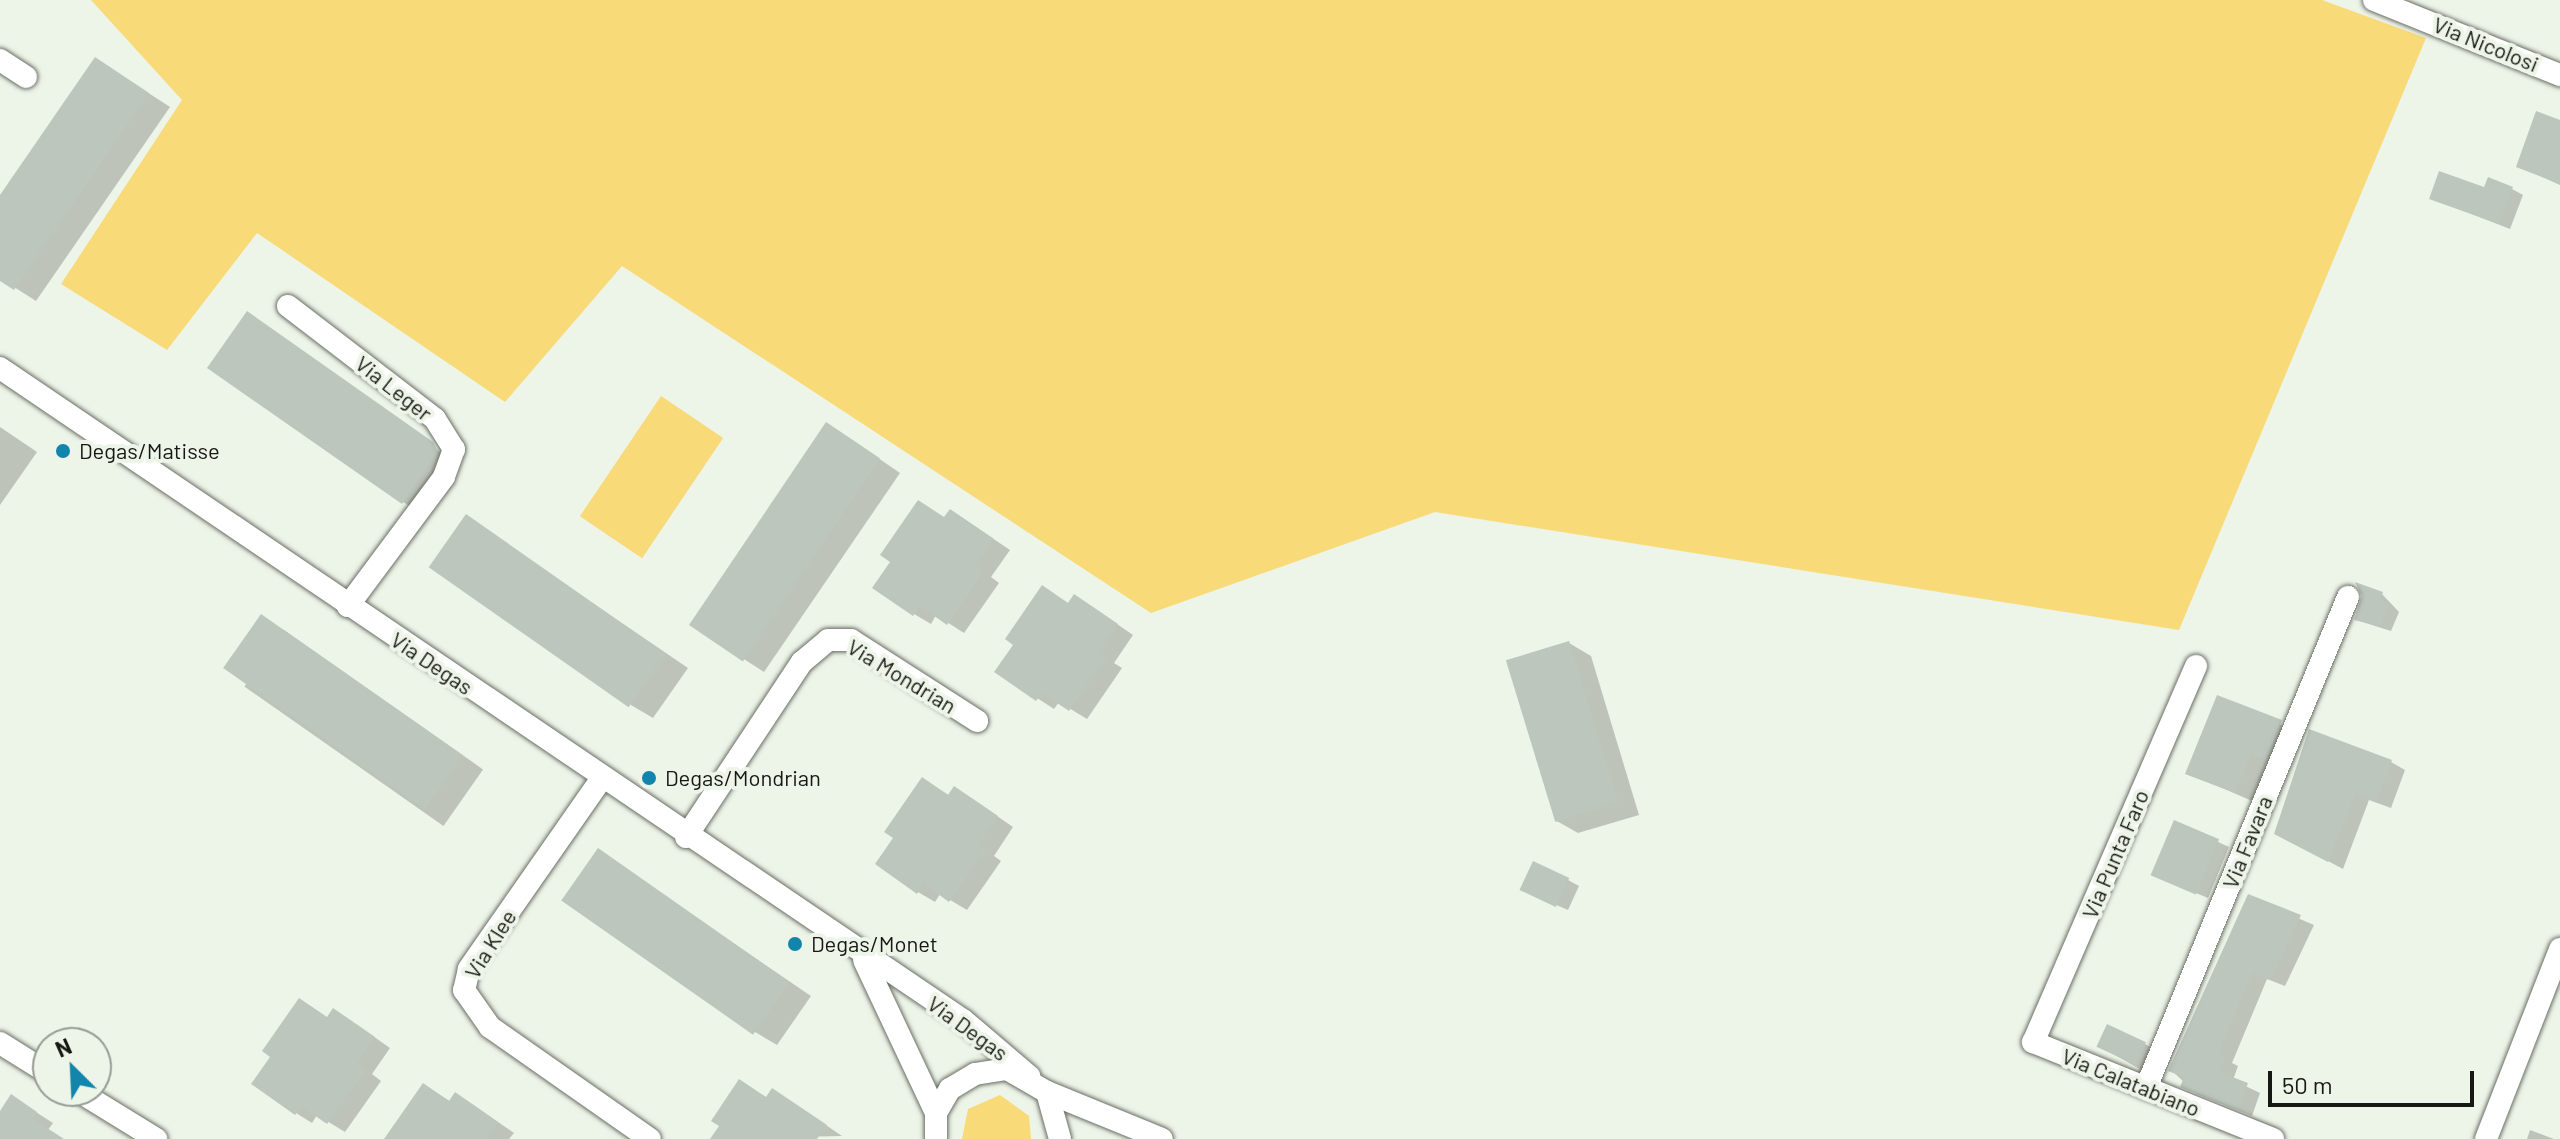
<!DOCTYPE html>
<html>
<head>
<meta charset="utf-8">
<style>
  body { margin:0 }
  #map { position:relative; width:2560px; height:1139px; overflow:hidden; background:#edf4e8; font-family:Barlow,sans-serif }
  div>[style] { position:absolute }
  .green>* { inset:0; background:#f9da79; transform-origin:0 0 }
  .shadow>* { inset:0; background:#0003; transform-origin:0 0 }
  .building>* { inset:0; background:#bcc6bd; transform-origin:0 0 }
  .roads { filter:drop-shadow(0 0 2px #6a6f65) drop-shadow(0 0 2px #6a6f65) }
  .minor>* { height:22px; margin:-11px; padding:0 11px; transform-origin:11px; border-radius:11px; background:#fff }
  .dots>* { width:22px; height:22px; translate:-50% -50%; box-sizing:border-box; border:4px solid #edf4e8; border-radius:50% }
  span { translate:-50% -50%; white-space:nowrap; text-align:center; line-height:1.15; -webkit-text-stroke:8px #edf4e8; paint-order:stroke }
  .street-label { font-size:22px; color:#161814 }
  .poi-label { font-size:22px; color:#161814 }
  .left { translate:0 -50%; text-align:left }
  .north { position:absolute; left:32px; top:1027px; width:80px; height:80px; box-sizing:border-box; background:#edf4e8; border:2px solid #979c93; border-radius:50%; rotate:336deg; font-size:22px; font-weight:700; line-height:32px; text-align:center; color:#161814 }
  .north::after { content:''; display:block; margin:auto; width:28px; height:36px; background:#1185ab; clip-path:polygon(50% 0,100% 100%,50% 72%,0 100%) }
  .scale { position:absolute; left:2268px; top:1071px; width:206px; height:36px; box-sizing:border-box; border:4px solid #161814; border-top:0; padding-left:10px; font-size:24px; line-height:28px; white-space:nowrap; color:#161814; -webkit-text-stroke:6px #edf4e8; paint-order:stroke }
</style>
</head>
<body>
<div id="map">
  <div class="green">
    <i style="clip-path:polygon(91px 0,2322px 0,2426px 38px,2179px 630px,1435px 512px,1151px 613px,622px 266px,505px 402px,257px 233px,167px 350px,61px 284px,182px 100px)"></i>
    <i style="left:661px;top:396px;width:75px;height:145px;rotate:34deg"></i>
    <i style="clip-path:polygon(1000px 1095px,1029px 1116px,1031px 1139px,962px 1139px,968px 1109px)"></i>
  </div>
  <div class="shadow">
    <i style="clip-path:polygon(96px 59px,170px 107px,36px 301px,0 278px,0 199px)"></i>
    <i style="clip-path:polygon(2560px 122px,2560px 185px,2518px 166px)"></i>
    <i style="clip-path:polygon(2512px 189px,2523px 195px,2510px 229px,2431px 198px)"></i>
    <i style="clip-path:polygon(247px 314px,459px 466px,425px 515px,403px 502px)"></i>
    <i style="clip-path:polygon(0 427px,37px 452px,0 505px)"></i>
    <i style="clip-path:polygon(849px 438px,900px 473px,764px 672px,691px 625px)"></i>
    <i style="clip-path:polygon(466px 517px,688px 668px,653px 718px,631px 705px)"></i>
    <i style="clip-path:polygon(967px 521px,1010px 550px,991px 577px,999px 583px,964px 633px,936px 615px,931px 624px,914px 614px)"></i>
    <i style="clip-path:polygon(2382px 594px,2399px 612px,2391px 631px,2356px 620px)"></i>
    <i style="clip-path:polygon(1069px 605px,1091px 606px,1133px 635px,1114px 663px,1122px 668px,1087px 719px,1059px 702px,1054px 709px,997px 672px)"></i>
    <i style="left:284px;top:630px;width:243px;height:69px;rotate:35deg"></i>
    <i style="clip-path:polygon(1569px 643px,1591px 656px,1639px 815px,1578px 833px,1555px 820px)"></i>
    <i style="clip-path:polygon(2218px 697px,2298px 732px,2283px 768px,2268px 763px,2252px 801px,2188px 773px)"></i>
    <i style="clip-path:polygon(2391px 762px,2405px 770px,2391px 808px,2369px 800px,2343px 869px,2290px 841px)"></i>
    <i style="clip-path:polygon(923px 779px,950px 796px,971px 798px,1013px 827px,994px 856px,1001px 861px,967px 910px,940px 894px,935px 902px,918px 892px,896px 838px)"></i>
    <i style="clip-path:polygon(2175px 822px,2229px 847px,2208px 898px,2164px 880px)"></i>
    <i style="clip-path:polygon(598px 851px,811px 996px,777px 1045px,755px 1032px)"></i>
    <i style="clip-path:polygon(1568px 880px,1579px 886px,1568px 910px,1533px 895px)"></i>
    <i style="clip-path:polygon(2249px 897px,2314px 925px,2285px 986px,2267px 979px,2232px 1063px,2238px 1066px,2233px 1080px,2260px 1093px,2252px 1116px,2197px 1094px,2171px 1070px)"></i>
    <i style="clip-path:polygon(328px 1018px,350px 1020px,390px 1048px,372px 1074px,381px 1081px,345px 1132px,317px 1115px,312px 1123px,296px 1113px)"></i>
    <i style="clip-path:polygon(2145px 1044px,2155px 1050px,2145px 1072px,2099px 1046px)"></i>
    <i style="clip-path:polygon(424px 1085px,451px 1102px,472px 1104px,514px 1133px,509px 1139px,393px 1139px)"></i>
    <i style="clip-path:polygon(767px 1098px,789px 1100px,842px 1136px,713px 1139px)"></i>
    <i style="clip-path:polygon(28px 1107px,53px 1123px,48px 1130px,62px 1139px,0 1133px,0 1115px)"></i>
    <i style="clip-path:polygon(2530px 1130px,2554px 1139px,2527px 1139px)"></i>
  </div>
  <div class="building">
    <i style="clip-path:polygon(95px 57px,149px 93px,14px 290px,0 281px,0 195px)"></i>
    <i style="clip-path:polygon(2536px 111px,2560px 120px,2560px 184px,2516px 167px)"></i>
    <i style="clip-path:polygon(2439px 171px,2484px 187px,2488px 177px,2513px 187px,2499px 224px,2429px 199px)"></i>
    <i style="clip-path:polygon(247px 311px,433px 442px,438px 452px,402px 504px,207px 368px)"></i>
    <i style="left:826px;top:422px;width:65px;height:245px;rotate:34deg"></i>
    <i style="clip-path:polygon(918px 500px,944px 517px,950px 509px,994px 539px,975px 566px,983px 572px,947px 625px,920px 606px,913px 616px,872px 588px,890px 562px,880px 555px)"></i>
    <i style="left:466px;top:514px;width:244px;height:65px;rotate:35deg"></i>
    <i style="clip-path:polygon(2355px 582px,2383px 592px,2380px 600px,2389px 604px,2380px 626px,2354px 620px,2362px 596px)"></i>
    <i style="clip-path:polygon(1042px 585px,1068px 603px,1074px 594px,1118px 624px,1099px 652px,1107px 657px,1069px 711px,1042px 693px,1036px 701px,994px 672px,1013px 645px,1005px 639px)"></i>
    <i style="left:261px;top:614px;width:246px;height:66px;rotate:35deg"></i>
    <i style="left:1569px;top:641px;width:169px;height:66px;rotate:73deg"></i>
    <i style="clip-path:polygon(2217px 695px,2282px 720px,2266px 760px,2251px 755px,2235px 793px,2185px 774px)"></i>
    <i style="clip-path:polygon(2309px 729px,2392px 760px,2376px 802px,2355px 794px,2328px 862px,2274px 834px)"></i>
    <i style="clip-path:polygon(922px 777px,948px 795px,954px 786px,998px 816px,978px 845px,986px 850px,949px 902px,924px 884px,917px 894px,875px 864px,893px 838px,884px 832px)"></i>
    <i style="left:2174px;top:820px;width:49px;height:60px;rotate:23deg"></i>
    <i style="left:598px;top:848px;width:234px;height:64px;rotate:35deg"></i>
    <i style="left:1533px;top:861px;width:40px;height:32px;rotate:25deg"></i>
    <i style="clip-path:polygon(2248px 894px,2301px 915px,2270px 980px,2252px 973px,2218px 1054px,2225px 1057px,2219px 1072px,2248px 1083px,2238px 1110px,2180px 1087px,2184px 1077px,2168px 1071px)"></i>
    <i style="clip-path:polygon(299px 998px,327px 1017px,333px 1008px,375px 1037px,357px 1063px,366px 1070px,327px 1124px,301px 1106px,295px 1115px,251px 1084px,270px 1057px,262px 1051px)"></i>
    <i style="left:2107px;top:1024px;width:43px;height:25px;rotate:25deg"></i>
    <i style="clip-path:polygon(739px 1079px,766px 1097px,772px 1088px,827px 1125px,817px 1139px,710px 1139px,719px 1126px,711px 1121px)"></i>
    <i style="clip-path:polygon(423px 1083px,449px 1101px,455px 1092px,498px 1122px,486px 1139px,384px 1139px)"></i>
    <i style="clip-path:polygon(11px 1094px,37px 1112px,33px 1119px,64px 1139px,0 1139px,0 1111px)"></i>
  </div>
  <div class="roads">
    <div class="minor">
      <i style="left:2374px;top:0;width:201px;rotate:22deg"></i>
      <i style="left:0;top:60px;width:31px;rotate:33deg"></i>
      <i style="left:288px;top:306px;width:185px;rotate:37.5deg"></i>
      <i style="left:435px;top:419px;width:36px;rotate:58deg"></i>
      <i style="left:454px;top:449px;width:30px;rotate:110deg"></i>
      <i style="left:444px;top:477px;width:161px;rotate:126.7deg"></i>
      <i style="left:0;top:368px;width:1163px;rotate:34.1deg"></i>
      <i style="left:963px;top:1020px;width:87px;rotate:40.3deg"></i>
      <i style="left:2196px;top:666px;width:410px;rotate:113.4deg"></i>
      <i style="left:2033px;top:1042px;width:259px;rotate:22deg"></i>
      <i style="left:602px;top:778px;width:233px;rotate:124.9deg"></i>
      <i style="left:469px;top:969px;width:22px;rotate:103deg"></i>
      <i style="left:464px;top:990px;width:45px;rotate:54.9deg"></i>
      <i style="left:490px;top:1027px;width:195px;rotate:35deg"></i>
      <i style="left:686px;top:837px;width:210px;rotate:-56.5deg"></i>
      <i style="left:802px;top:662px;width:34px;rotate:-40deg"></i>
      <i style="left:828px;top:640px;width:23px"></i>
      <i style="left:851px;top:640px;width:150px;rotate:32.7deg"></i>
      <i style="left:864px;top:960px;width:169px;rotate:64.8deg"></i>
      <i style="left:0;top:1043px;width:57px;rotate:32deg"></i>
      <i style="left:2146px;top:1088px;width:531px;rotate:-67.64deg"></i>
      <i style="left:78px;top:1091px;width:92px;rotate:31.6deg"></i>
      <i style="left:1047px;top:1092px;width:124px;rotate:22.2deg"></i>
      <i style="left:936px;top:1139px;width:26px;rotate:-90deg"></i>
      <i style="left:936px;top:1113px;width:28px;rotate:-60deg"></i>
      <i style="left:950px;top:1089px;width:29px;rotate:-31deg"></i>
      <i style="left:975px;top:1074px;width:32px;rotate:-9deg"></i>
      <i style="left:1007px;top:1069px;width:46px;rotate:29.9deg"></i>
      <i style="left:1047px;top:1092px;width:49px;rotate:74.5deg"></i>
      <i style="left:2486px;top:1139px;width:204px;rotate:-68.7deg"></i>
    </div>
  </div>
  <div class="dots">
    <i style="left:63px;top:451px;background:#1185ab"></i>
    <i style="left:649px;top:778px;background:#1185ab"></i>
    <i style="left:795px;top:944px;background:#1185ab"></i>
  </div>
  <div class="street-label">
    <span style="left:2486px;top:44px;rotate:22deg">Via Nicolosi</span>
    <span style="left:394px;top:388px;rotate:38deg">Via Leger</span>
    <span style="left:432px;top:663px;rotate:34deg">Via Degas</span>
    <span style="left:902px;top:676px;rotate:31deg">Via Mondrian</span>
    <span style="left:2247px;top:842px;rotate:-68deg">Via Favara</span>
    <span style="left:2115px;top:854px;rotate:-67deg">Via Punta Faro</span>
    <span style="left:490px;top:944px;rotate:-58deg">Via Klee</span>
    <span style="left:968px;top:1028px;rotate:36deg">Via Degas</span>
    <span style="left:2131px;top:1082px;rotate:22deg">Via Calatabiano</span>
  </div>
  <div class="poi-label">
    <span class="left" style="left:79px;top:451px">Degas/Matisse</span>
    <span class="left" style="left:665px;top:778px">Degas/Mondrian</span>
    <span class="left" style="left:811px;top:944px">Degas/Monet</span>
  </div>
  <div class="north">N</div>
  <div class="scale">50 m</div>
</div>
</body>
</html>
